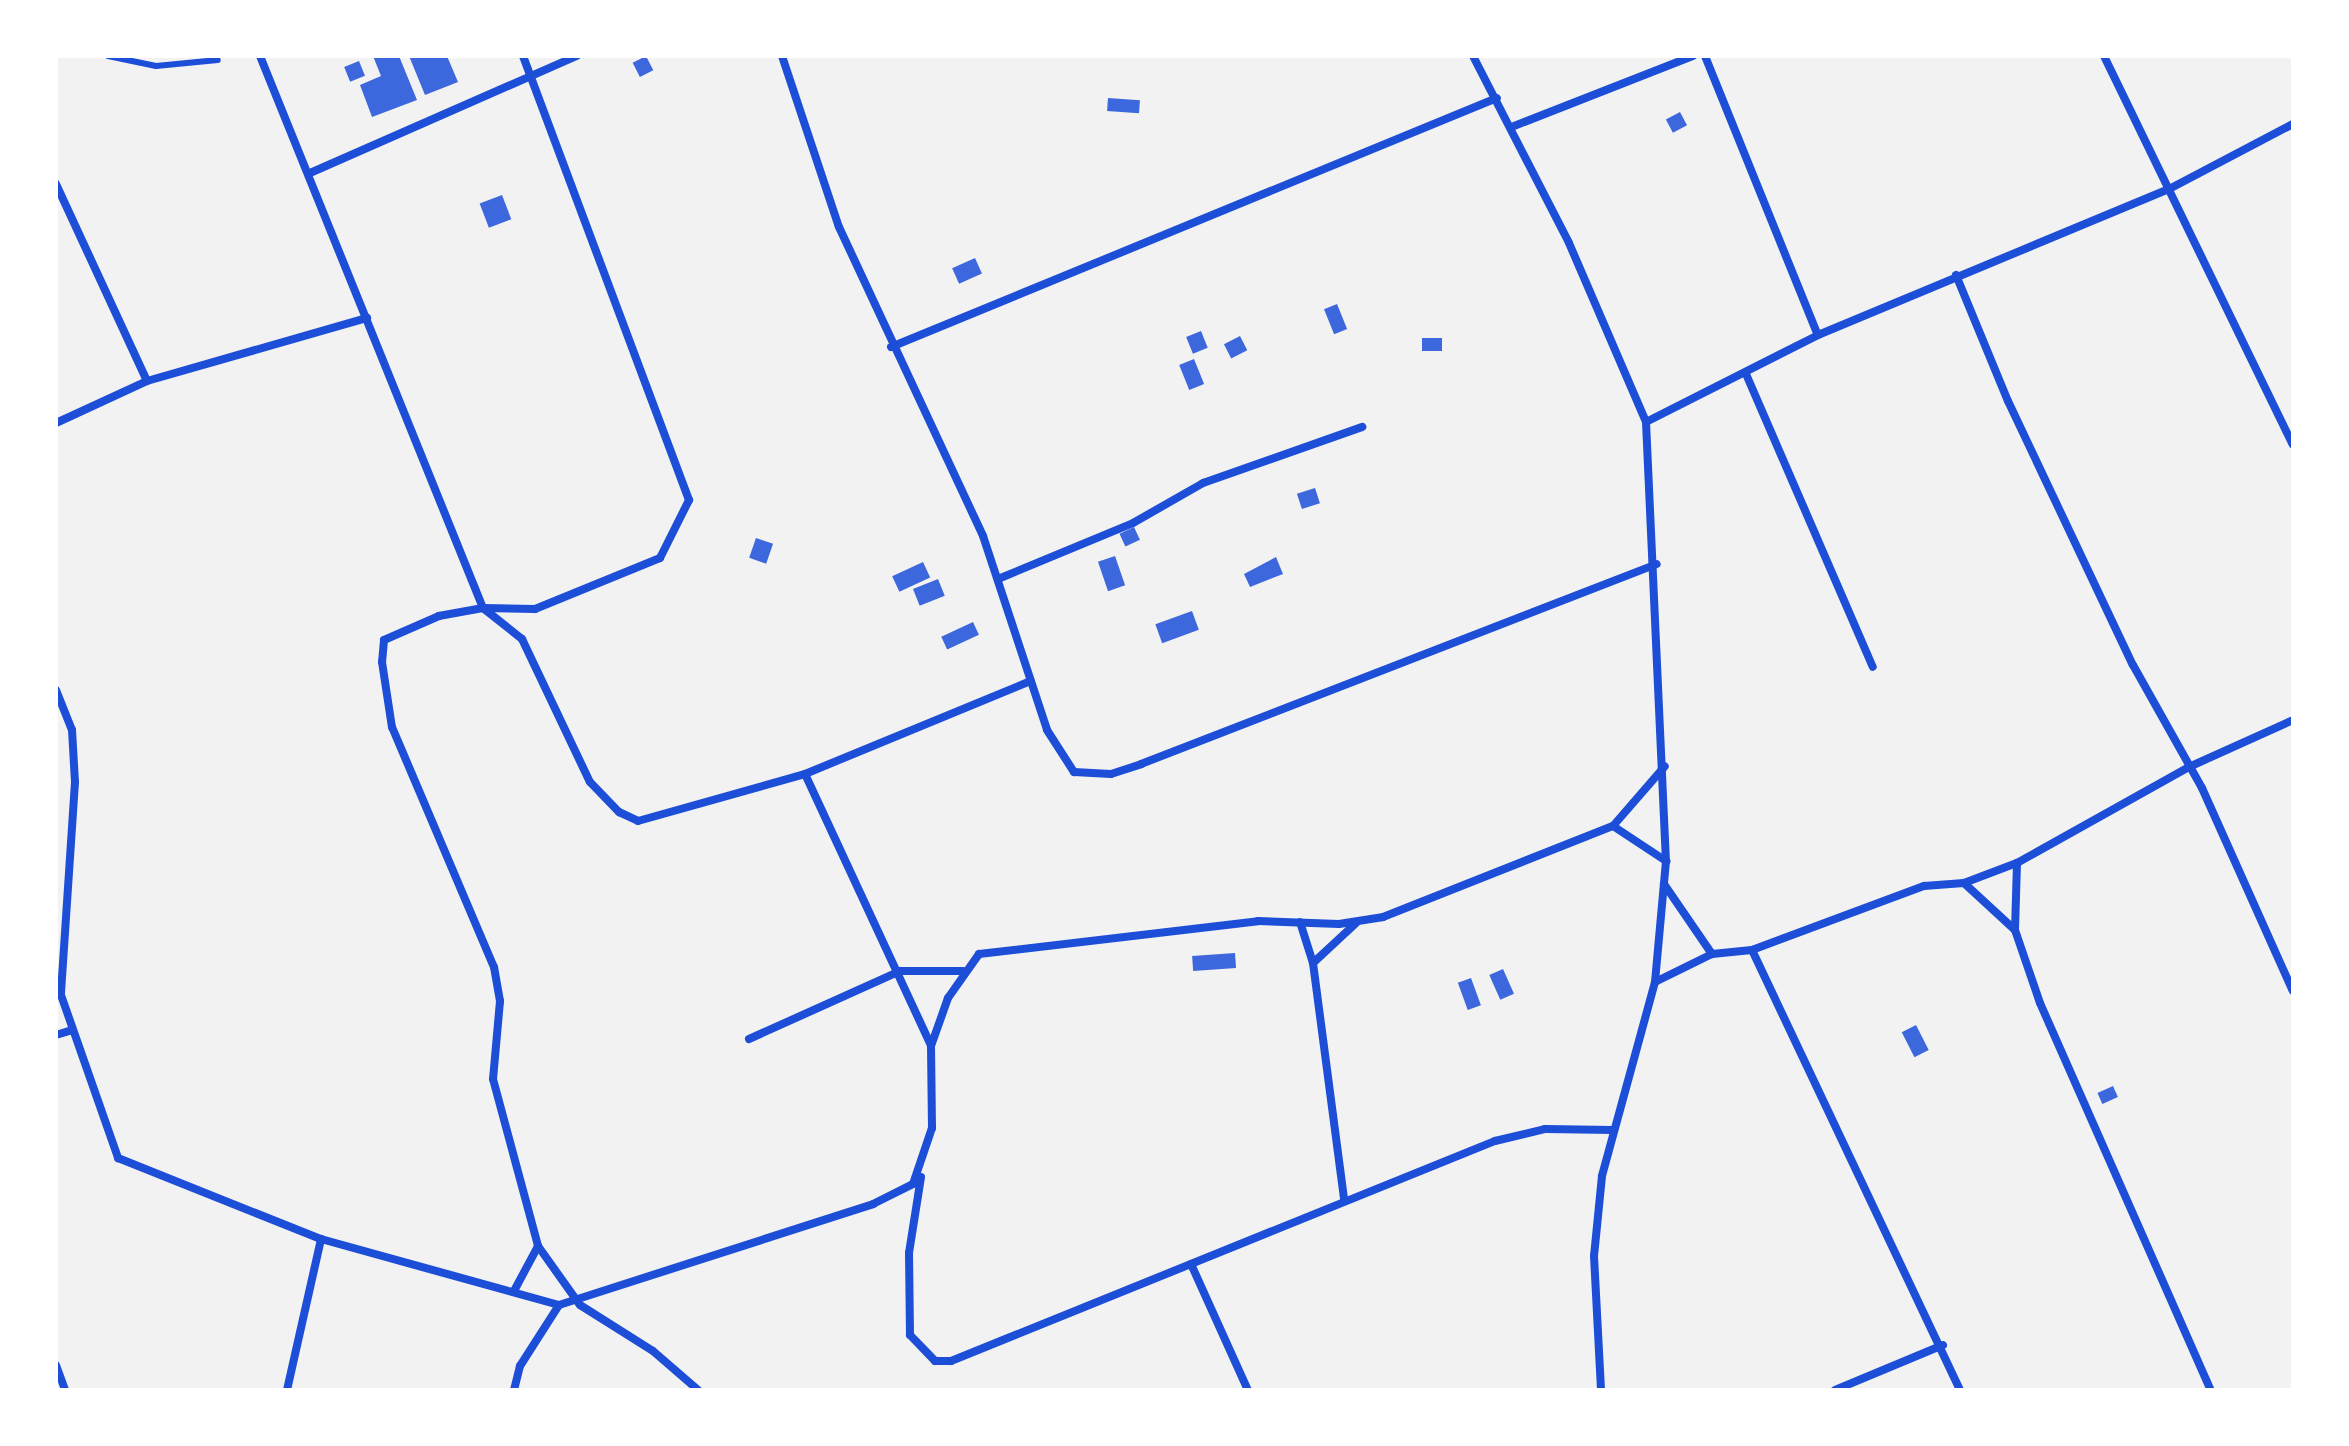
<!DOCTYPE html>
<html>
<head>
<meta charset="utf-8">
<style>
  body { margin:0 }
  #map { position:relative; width:2349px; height:1446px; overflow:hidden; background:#f2f2f2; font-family:Poppins,sans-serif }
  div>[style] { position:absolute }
  .building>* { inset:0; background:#3d67dc; transform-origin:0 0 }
  .service>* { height:6px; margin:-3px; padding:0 3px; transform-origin:3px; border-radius:3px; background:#1d4ed8 }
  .minor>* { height:8px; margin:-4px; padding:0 4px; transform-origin:4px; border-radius:4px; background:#1d4ed8 }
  span { translate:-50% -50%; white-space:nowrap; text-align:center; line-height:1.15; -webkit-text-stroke:8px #fff; paint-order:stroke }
  .frame { position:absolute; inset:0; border:58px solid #fff; pointer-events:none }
</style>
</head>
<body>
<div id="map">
  <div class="building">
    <i style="clip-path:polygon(373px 56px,399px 56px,417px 100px,372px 117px,360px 85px,381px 76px)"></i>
    <i style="clip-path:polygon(409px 56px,447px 56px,458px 82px,425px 95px)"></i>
    <i style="left:646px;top:56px;width:16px;height:15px;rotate:63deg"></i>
    <i style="left:359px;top:61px;width:16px;height:16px;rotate:68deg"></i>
    <i style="left:1108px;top:98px;width:32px;height:13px;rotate:4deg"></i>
    <i style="left:1680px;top:112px;width:15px;height:16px;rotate:62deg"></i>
    <i style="left:502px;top:195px;width:26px;height:24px;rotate:69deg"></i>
    <i style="left:975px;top:258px;width:17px;height:25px;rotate:66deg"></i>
    <i style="left:1337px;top:304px;width:27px;height:14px;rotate:68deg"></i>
    <i style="left:1201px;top:331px;width:18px;height:16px;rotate:68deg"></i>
    <i style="left:1240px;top:336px;width:16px;height:18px;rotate:63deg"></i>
    <i style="left:1422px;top:338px;width:20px;height:13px"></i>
    <i style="left:1194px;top:359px;width:27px;height:16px;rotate:68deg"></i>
    <i style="left:1315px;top:488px;width:16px;height:19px;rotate:72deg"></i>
    <i style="left:1134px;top:527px;width:14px;height:16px;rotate:65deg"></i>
    <i style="left:756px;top:538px;width:18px;height:21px;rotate:19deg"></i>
    <i style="left:1115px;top:556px;width:31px;height:18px;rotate:71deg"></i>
    <i style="clip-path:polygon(1276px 557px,1283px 574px,1250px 587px,1244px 574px)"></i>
    <i style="left:923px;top:562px;width:17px;height:34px;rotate:65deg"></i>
    <i style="left:938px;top:579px;width:18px;height:27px;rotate:68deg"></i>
    <i style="left:1192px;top:611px;width:20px;height:39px;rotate:70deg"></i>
    <i style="left:973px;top:622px;width:14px;height:35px;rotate:65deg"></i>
    <i style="left:1235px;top:953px;width:15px;height:43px;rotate:86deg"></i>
    <i style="left:1503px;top:969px;width:27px;height:15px;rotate:66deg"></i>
    <i style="left:1471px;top:978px;width:29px;height:14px;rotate:70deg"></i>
    <i style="left:1916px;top:1025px;width:28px;height:16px;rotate:63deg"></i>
    <i style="left:2113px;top:1086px;width:12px;height:17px;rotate:66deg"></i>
  </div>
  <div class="service">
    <i style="left:108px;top:56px;width:49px;rotate:11.8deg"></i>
    <i style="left:156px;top:66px;width:62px;rotate:-5.5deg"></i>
  </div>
  <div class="minor">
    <i style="left:260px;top:56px;width:595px;rotate:68deg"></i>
    <i style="left:483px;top:608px;width:45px;rotate:169.7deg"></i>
    <i style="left:439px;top:616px;width:60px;rotate:156.4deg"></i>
    <i style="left:384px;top:640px;width:22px;rotate:95deg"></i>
    <i style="left:382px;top:662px;width:66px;rotate:81.3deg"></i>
    <i style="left:392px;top:727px;width:261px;rotate:67deg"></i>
    <i style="left:494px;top:967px;width:35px;rotate:80deg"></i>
    <i style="left:500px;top:1001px;width:78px;rotate:95.1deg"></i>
    <i style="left:493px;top:1079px;width:173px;rotate:74.9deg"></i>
    <i style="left:538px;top:1246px;width:72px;rotate:54.6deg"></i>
    <i style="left:580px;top:1305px;width:86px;rotate:32.2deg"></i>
    <i style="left:653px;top:1351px;width:60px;rotate:40.9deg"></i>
    <i style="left:782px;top:56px;width:180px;rotate:71.6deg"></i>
    <i style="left:839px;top:227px;width:341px;rotate:65deg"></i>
    <i style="left:983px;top:536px;width:204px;rotate:71.7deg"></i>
    <i style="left:1047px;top:730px;width:50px;rotate:57.3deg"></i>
    <i style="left:1074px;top:772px;width:37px;rotate:3deg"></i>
    <i style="left:1111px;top:774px;width:32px;rotate:-18deg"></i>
    <i style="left:1141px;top:764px;width:553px;rotate:-21.19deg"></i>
    <i style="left:1473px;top:56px;width:210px;rotate:62.8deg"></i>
    <i style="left:1569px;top:243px;width:195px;rotate:66.7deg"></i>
    <i style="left:1646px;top:422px;width:439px;rotate:87.4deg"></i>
    <i style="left:1666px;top:861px;width:121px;rotate:95.2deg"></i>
    <i style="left:1655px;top:982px;width:201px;rotate:105.3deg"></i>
    <i style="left:1602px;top:1176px;width:80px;rotate:95.7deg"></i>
    <i style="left:1594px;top:1256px;width:134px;rotate:87deg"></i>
    <i style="left:1705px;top:56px;width:301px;rotate:68deg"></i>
    <i style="left:2104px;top:56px;width:432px;rotate:64.1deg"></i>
    <i style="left:1514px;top:126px;width:192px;rotate:-21.4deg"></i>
    <i style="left:310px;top:173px;width:292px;rotate:-23.7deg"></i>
    <i style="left:56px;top:184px;width:217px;rotate:65.2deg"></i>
    <i style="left:147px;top:381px;width:229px;rotate:-16deg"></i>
    <i style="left:1956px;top:275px;width:136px;rotate:67.6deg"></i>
    <i style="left:2008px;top:401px;width:292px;rotate:64.7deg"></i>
    <i style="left:2133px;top:665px;width:141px;rotate:60.7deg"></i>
    <i style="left:2202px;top:788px;width:222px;rotate:65.9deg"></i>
    <i style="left:891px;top:347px;width:655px;rotate:-22.34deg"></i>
    <i style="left:1746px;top:374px;width:319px;rotate:66.6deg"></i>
    <i style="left:1646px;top:422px;width:193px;rotate:-26.8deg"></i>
    <i style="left:1818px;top:335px;width:382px;rotate:-22.6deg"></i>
    <i style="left:2171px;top:188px;width:138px;rotate:-27.7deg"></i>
    <i style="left:56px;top:423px;width:100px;rotate:-24.8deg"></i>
    <i style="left:998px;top:579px;width:146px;rotate:-22.5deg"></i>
    <i style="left:1133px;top:523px;width:81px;rotate:-29.7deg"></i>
    <i style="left:1203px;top:483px;width:169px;rotate:-19.4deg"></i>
    <i style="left:483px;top:608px;width:52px;rotate:1.1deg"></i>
    <i style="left:535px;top:609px;width:135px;rotate:-22.2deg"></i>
    <i style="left:660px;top:558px;width:65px;rotate:-63.4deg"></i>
    <i style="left:689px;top:500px;width:474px;rotate:-110.5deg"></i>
    <i style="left:483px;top:608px;width:50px;rotate:38.5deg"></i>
    <i style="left:522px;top:639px;width:158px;rotate:64.6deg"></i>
    <i style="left:590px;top:782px;width:42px;rotate:46deg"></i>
    <i style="left:619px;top:812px;width:21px;rotate:25deg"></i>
    <i style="left:638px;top:821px;width:173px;rotate:-15.7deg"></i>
    <i style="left:805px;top:774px;width:244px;rotate:-22.4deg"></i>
    <i style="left:56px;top:690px;width:43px;rotate:68.2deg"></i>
    <i style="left:72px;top:730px;width:52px;rotate:86.7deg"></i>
    <i style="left:75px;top:782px;width:213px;rotate:93.8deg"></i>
    <i style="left:61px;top:995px;width:173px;rotate:70.7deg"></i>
    <i style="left:118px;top:1158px;width:219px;rotate:21.8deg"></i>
    <i style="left:321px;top:1239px;width:247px;rotate:15.5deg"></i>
    <i style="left:559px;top:1305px;width:330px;rotate:-17.8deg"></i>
    <i style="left:873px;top:1204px;width:45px;rotate:-26.6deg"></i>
    <i style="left:913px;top:1184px;width:59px;rotate:-71.3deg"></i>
    <i style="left:932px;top:1128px;width:82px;rotate:-90.7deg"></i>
    <i style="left:931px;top:1046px;width:51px;rotate:-70.5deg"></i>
    <i style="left:948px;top:998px;width:54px;rotate:-54.8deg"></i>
    <i style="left:979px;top:954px;width:281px;rotate:-6.7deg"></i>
    <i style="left:1258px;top:921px;width:81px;rotate:2.1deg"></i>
    <i style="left:1339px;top:924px;width:45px;rotate:-9deg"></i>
    <i style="left:1383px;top:917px;width:247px;rotate:-21.6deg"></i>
    <i style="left:1613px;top:826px;width:79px;rotate:-49.1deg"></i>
    <i style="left:805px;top:774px;width:299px;rotate:65.1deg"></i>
    <i style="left:1613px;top:826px;width:64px;rotate:33.4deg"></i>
    <i style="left:2017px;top:863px;width:67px;rotate:91.7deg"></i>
    <i style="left:2015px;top:930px;width:77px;rotate:71.1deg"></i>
    <i style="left:2040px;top:1003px;width:423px;rotate:66.2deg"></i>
    <i style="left:1964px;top:883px;width:69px;rotate:42.7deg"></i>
    <i style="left:1664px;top:884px;width:85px;rotate:55.6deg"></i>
    <i style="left:1300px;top:922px;width:43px;rotate:72.4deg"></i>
    <i style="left:1313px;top:963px;width:238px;rotate:82.5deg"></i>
    <i style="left:1752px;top:950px;width:487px;rotate:64.7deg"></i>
    <i style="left:1313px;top:963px;width:59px;rotate:-42.9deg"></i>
    <i style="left:1655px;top:982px;width:64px;rotate:-26.2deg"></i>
    <i style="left:1712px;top:954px;width:40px;rotate:-5.7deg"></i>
    <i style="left:1752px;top:950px;width:184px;rotate:-20.4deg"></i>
    <i style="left:1924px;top:886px;width:40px;rotate:-4.3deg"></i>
    <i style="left:1964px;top:883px;width:57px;rotate:-20.7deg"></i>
    <i style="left:2017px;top:863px;width:197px;rotate:-29.2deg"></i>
    <i style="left:2189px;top:767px;width:114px;rotate:-24.3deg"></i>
    <i style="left:56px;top:1035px;width:14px;rotate:-17deg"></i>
    <i style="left:749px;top:1039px;width:166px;rotate:-24.2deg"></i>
    <i style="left:900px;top:971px;width:63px"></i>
    <i style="left:921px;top:1177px;width:77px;rotate:99deg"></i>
    <i style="left:909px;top:1253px;width:82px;rotate:89.3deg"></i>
    <i style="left:910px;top:1335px;width:36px;rotate:46deg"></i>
    <i style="left:935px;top:1361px;width:16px"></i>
    <i style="left:951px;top:1361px;width:587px;rotate:-22.02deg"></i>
    <i style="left:1495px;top:1141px;width:51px;rotate:-13.5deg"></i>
    <i style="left:1545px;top:1129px;width:68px;rotate:0.8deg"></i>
    <i style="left:1191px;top:1264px;width:138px;rotate:65.7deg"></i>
    <i style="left:514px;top:1291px;width:51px;rotate:-61.9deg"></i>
    <i style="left:56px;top:1365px;width:27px;rotate:70deg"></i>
    <i style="left:287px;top:1390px;width:155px;rotate:-77.3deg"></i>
    <i style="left:514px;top:1390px;width:25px;rotate:-76deg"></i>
    <i style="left:520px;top:1366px;width:72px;rotate:-57.4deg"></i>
    <i style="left:1835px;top:1390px;width:117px;rotate:-22.6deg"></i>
  </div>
  <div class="frame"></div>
</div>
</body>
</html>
